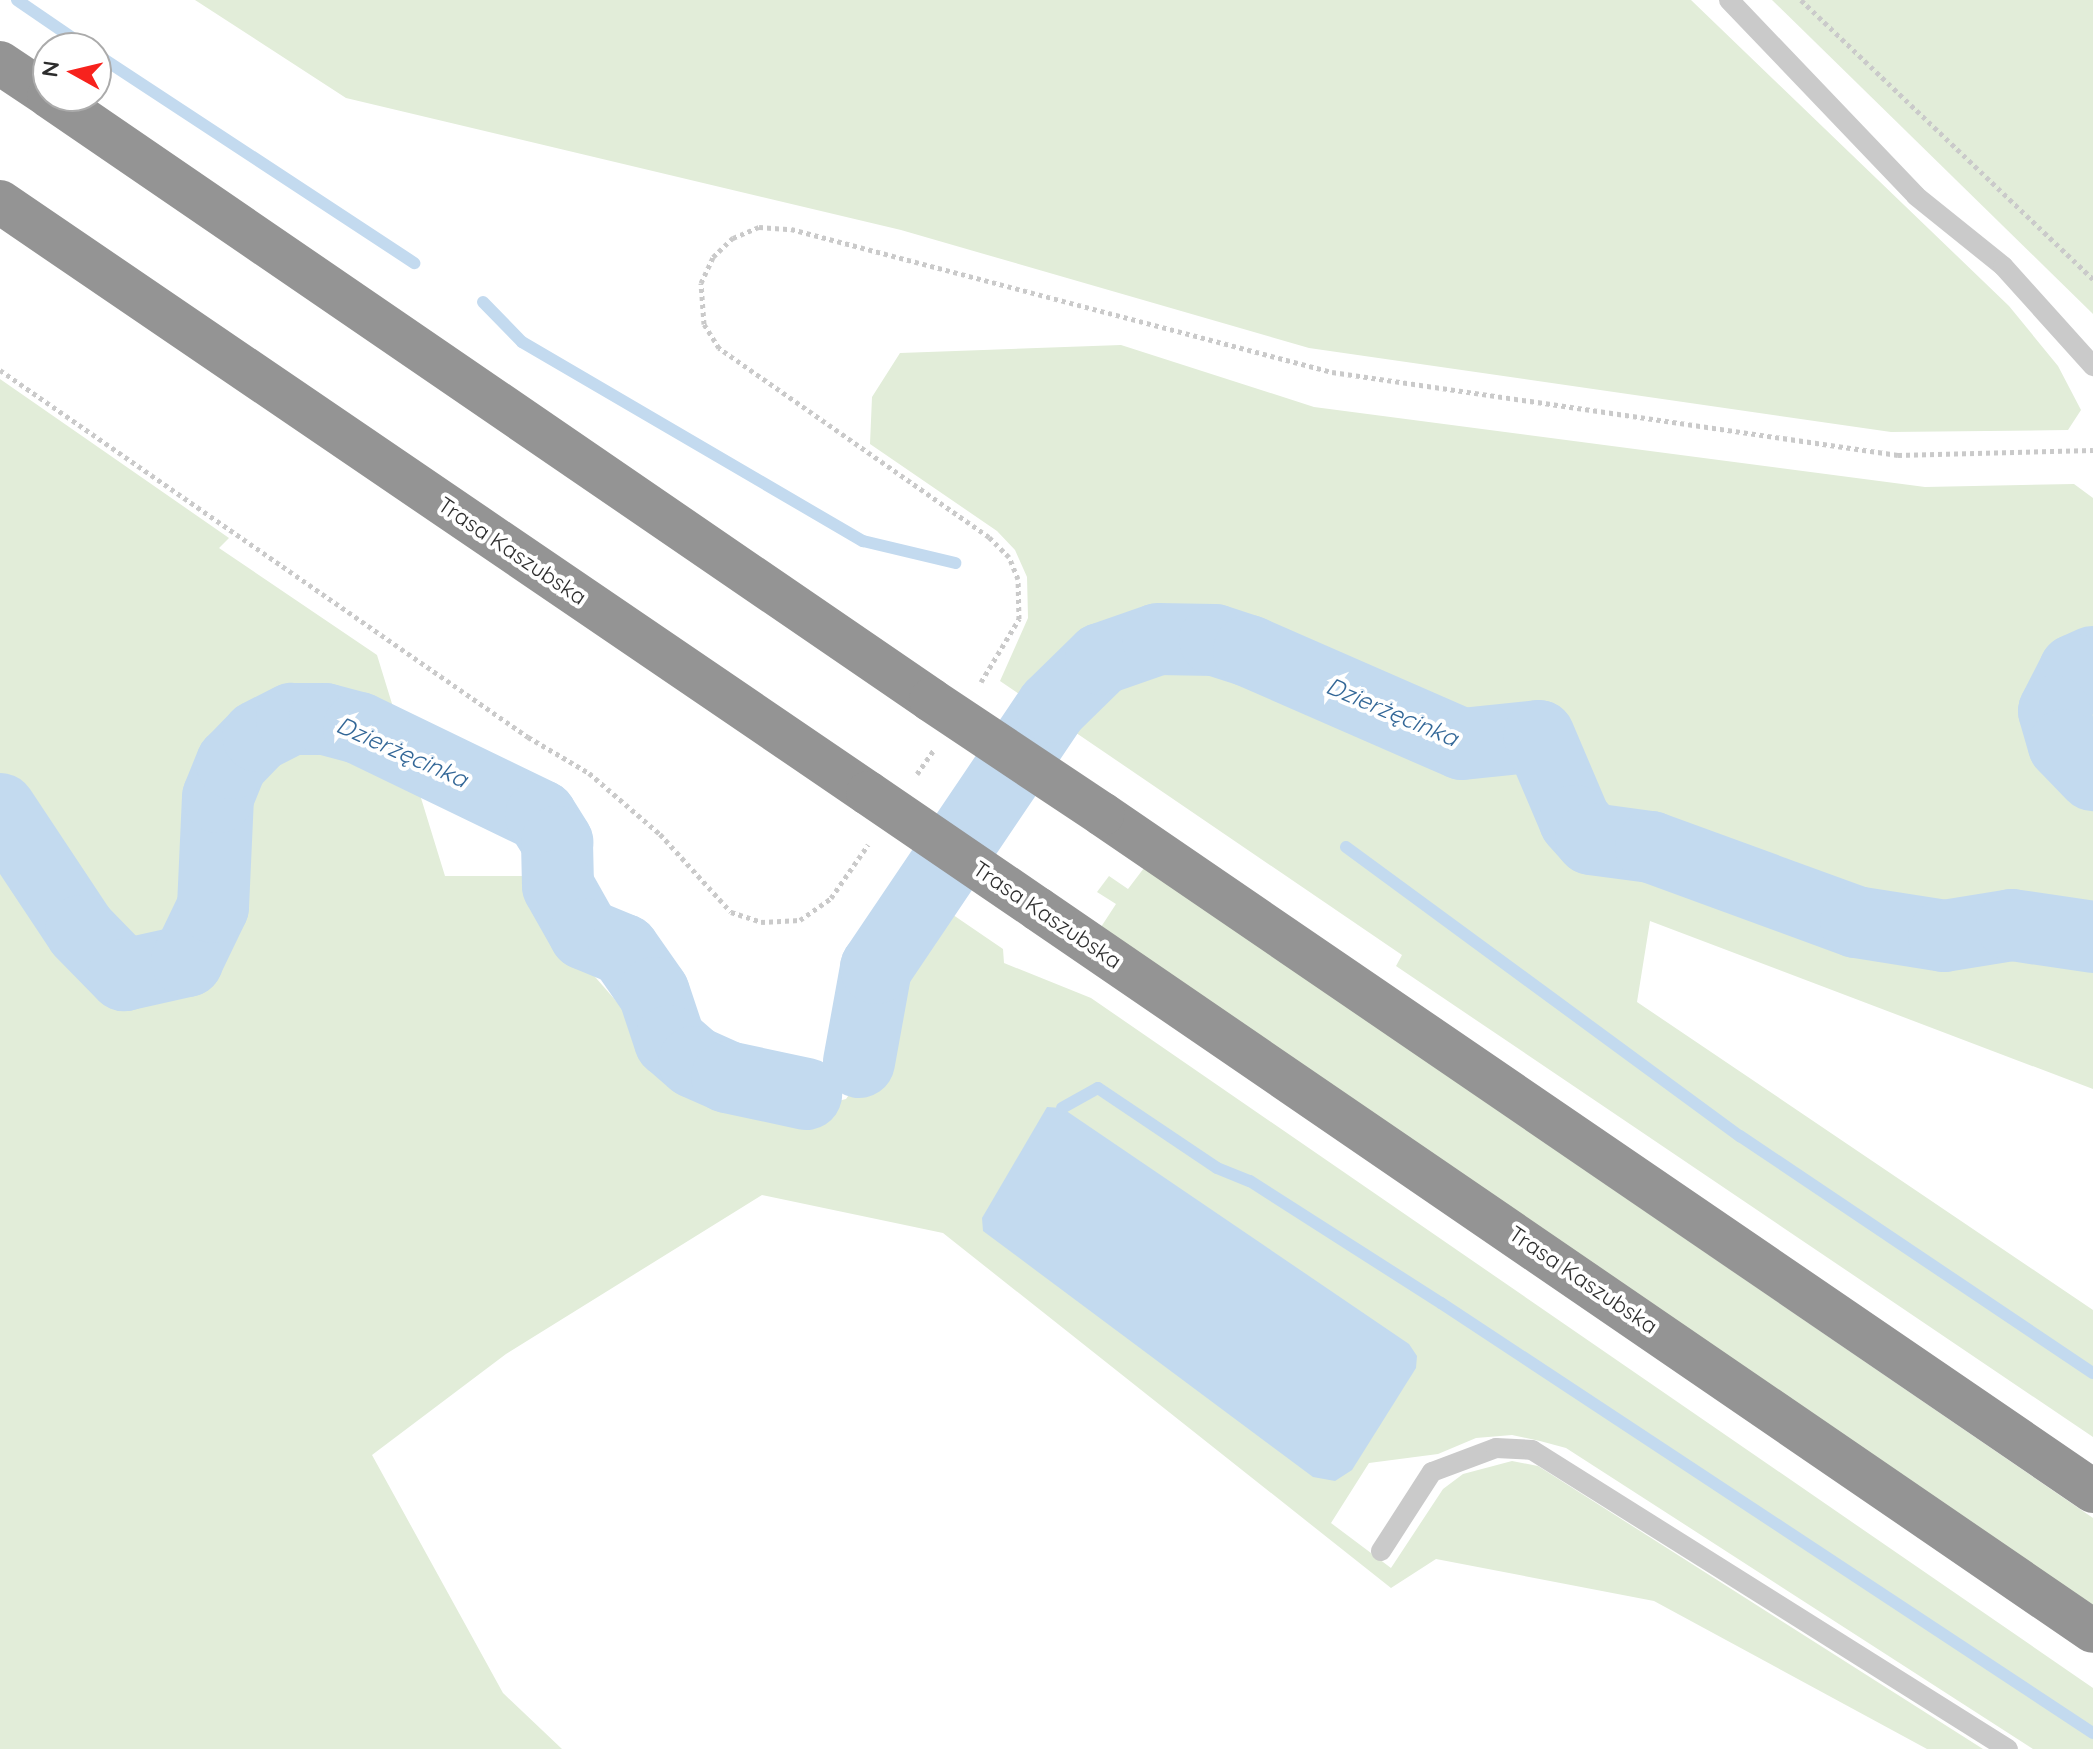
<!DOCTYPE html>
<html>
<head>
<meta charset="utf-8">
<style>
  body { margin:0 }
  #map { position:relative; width:2093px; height:1749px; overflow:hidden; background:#fff; font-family:Quicksand,sans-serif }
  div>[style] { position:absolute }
  .green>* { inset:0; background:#e2edd9 }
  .water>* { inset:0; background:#c3daef }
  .stream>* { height:12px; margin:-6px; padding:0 6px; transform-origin:6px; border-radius:6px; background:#c3daef }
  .river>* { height:72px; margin:-36px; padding:0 36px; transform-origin:36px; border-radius:36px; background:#c3daef }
  .path>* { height:5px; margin-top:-2.5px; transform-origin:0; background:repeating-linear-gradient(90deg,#cacaca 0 4px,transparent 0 8px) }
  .lane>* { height:20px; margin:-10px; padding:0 10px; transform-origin:10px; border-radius:10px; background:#cacaca }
  .highway>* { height:44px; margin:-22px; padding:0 22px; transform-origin:22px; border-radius:22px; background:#949494 }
  .highway-bridge>* { height:44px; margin:-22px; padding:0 22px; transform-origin:22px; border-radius:22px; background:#949494 }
  span { translate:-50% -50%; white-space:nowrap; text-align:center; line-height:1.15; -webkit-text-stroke:8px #fff; paint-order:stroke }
  .street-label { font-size:22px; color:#2d2d2d }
  .water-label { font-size:24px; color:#336797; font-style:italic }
  .north { position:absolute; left:32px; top:32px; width:80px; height:80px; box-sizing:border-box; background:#fff; border:2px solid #ababab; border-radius:50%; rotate:278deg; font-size:22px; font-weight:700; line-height:32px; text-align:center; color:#2d2d2d }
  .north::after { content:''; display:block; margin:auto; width:28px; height:36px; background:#f7221d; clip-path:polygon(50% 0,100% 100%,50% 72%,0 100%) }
</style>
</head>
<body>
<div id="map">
  <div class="green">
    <i style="clip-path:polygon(195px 0,1691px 0,2009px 306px,2058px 366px,2081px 410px,2068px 430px,1891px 432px,1309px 348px,901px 230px,346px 98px)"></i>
    <i style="clip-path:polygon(1772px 0,2093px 0,2093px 314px)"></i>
    <i style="clip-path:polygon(1121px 345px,1314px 407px,1925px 487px,2074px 484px,2093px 498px,2093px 1089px,1650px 921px,1637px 1002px,2093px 1310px,2093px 1437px,1396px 966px,1402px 955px,1000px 681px,1028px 618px,1027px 577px,1015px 550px,997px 531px,870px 444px,872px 397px,900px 353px)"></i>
    <i style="clip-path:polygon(0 379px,229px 538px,219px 548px,377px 655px,445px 876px,532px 876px,582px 962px,652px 1042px,691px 1074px,718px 1088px,802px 1110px,846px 1099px,879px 1052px,883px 996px,940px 906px,1003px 949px,1004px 963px,1091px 998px,2093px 1688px,2093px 1749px,2033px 1749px,1566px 1448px,1540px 1441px,1512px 1435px,1476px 1438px,1438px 1454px,1369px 1463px,1331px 1523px,1391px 1568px,1443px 1489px,1463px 1474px,1512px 1461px,1538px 1466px,1983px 1749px,1927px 1749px,1654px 1601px,1436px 1559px,1391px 1588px,943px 1233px,762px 1195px,506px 1354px,372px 1455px,503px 1693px,562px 1749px,0 1749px)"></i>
    <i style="clip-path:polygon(1144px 868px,2093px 1518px,2093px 1608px,1101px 927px,1116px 904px,1097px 892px,1109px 876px,1128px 889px)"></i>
  </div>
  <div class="water">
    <i style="clip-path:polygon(1047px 1107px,1062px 1108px,1409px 1344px,1417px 1356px,1416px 1368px,1352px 1470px,1335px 1481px,1313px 1477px,983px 1231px,982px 1218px)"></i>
  </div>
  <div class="stream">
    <i style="left:17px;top:0;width:85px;rotate:34.4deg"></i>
    <i style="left:96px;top:54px;width:381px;rotate:33.3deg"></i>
    <i style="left:483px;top:302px;width:56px;rotate:45.7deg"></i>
    <i style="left:522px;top:342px;width:395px;rotate:30.3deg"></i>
    <i style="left:863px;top:541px;width:95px;rotate:13.4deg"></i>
    <i style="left:1346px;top:847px;width:489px;rotate:36.3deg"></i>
    <i style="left:1740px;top:1136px;width:425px;rotate:33.9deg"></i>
    <i style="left:1062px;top:1108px;width:41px;rotate:-29.1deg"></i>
    <i style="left:1098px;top:1088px;width:143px;rotate:33.9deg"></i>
    <i style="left:1217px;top:1168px;width:35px;rotate:22deg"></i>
    <i style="left:1250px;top:1181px;width:227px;rotate:32.6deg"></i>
    <i style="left:1441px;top:1303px;width:781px;rotate:33.41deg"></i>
  </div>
  <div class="river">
    <i style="left:2093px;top:662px;width:20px;rotate:156deg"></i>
    <i style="left:2075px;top:670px;width:46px;rotate:117.1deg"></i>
    <i style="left:2054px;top:711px;width:35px;rotate:74deg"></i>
    <i style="left:2064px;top:745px;width:42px;rotate:46deg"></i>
    <i style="left:0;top:809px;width:146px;rotate:56.4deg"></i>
    <i style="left:81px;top:931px;width:62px;rotate:45.7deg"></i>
    <i style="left:124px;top:975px;width:65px;rotate:-12.5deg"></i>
    <i style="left:187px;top:961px;width:60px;rotate:-64.3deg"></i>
    <i style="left:213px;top:907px;width:110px;rotate:-87.4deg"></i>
    <i style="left:218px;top:797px;width:37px;rotate:-68deg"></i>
    <i style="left:232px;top:763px;width:37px;rotate:-46deg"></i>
    <i style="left:258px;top:736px;width:38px;rotate:-27deg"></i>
    <i style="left:292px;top:719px;width:33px"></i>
    <i style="left:325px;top:719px;width:35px;rotate:15deg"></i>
    <i style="left:359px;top:728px;width:202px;rotate:25.8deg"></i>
    <i style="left:541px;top:816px;width:31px;rotate:58deg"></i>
    <i style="left:557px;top:842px;width:44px;rotate:88.7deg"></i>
    <i style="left:558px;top:886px;width:55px;rotate:60.6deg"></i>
    <i style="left:585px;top:934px;width:42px;rotate:22.3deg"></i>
    <i style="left:624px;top:950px;width:52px;rotate:55.1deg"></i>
    <i style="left:654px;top:993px;width:51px;rotate:71.6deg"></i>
    <i style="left:670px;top:1041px;width:32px;rotate:41deg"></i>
    <i style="left:694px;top:1062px;width:36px;rotate:24deg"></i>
    <i style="left:727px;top:1077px;width:81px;rotate:12.1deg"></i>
    <i style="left:859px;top:1062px;width:96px;rotate:-79.7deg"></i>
    <i style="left:876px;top:968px;width:315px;rotate:-56deg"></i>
    <i style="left:1052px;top:707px;width:69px;rotate:-44.4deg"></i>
    <i style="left:1101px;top:659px;width:60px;rotate:-19.3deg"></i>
    <i style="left:1158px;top:639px;width:57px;rotate:1deg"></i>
    <i style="left:1215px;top:640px;width:36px;rotate:18deg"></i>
    <i style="left:1249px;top:651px;width:232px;rotate:23.6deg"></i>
    <i style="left:1462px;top:744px;width:77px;rotate:-5.9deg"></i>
    <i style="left:1539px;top:736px;width:92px;rotate:67deg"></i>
    <i style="left:1575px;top:821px;width:24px;rotate:48deg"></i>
    <i style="left:1591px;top:839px;width:61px;rotate:7.6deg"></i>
    <i style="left:1651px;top:847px;width:218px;rotate:20.1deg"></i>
    <i style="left:1856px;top:922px;width:89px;rotate:9deg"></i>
    <i style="left:1944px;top:936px;width:69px;rotate:-9.2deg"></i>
    <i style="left:2012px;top:925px;width:82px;rotate:8.4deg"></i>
  </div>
  <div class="path">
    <i style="left:1801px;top:0;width:404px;rotate:43.7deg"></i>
    <i style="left:0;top:370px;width:643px;rotate:34.8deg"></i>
    <i style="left:528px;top:737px;width:71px;rotate:30.5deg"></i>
    <i style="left:589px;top:773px;width:94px;rotate:40.7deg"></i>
    <i style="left:660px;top:834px;width:105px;rotate:47.7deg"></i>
    <i style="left:731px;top:912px;width:32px;rotate:18deg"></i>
    <i style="left:761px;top:922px;width:39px;rotate:-3deg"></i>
    <i style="left:800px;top:920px;width:38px;rotate:-35deg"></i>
    <i style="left:831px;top:898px;width:65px;rotate:-55.1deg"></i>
    <i style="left:981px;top:682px;width:74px;rotate:-58.9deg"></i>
    <i style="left:1019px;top:619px;width:40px;rotate:-91.4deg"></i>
    <i style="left:1018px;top:579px;width:24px;rotate:-112deg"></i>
    <i style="left:1009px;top:557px;width:28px;rotate:-135deg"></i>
    <i style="left:989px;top:537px;width:330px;rotate:-145deg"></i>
    <i style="left:719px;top:348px;width:28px;rotate:-122deg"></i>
    <i style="left:704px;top:324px;width:41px;rotate:-94.2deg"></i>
    <i style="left:701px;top:283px;width:29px;rotate:-65deg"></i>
    <i style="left:713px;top:257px;width:28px;rotate:-44deg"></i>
    <i style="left:733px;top:238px;width:28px;rotate:-23deg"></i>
    <i style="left:759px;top:227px;width:32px;rotate:4deg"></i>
    <i style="left:791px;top:229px;width:560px;rotate:14.81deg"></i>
    <i style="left:1332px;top:372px;width:572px;rotate:8.34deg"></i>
    <i style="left:1898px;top:455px;width:195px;rotate:-1.5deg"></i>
    <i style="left:917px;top:774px;width:29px;rotate:-55deg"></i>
  </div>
  <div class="lane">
    <i style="left:1729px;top:0;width:271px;rotate:46.3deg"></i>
    <i style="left:1916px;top:196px;width:112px;rotate:38.8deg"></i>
    <i style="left:2003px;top:266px;width:135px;rotate:48deg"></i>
    <i style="left:1381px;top:1551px;width:94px;rotate:-57.2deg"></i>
    <i style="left:1432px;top:1472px;width:68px;rotate:-20.6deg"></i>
    <i style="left:1496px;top:1448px;width:36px;rotate:3deg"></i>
    <i style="left:1532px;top:1450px;width:562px;rotate:32.14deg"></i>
  </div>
  <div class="highway">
    <i style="left:0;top:63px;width:58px;rotate:33.7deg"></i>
    <i style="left:49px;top:96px;width:1069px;rotate:34.4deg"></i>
    <i style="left:0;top:202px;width:1050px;rotate:34.25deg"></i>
    <i style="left:1102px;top:814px;width:1200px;rotate:34.34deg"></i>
    <i style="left:1038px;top:909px;width:1278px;rotate:34.39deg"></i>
  </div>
  <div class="highway-bridge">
    <i style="left:931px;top:700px;width:206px;rotate:33.7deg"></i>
    <i style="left:868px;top:793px;width:206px;rotate:34.3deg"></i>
  </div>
  <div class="street-label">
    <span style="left:512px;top:551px;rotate:34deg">Trasa Kaszubska</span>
    <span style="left:1047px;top:915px;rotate:34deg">Trasa Kaszubska</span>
    <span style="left:1583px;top:1280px;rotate:34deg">Trasa Kaszubska</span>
  </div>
  <div class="water-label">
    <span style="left:1392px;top:712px;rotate:23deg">Dzierżęcinka</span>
    <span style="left:402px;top:752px;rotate:24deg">Dzierżęcinka</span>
  </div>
  <div class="north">N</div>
</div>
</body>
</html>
